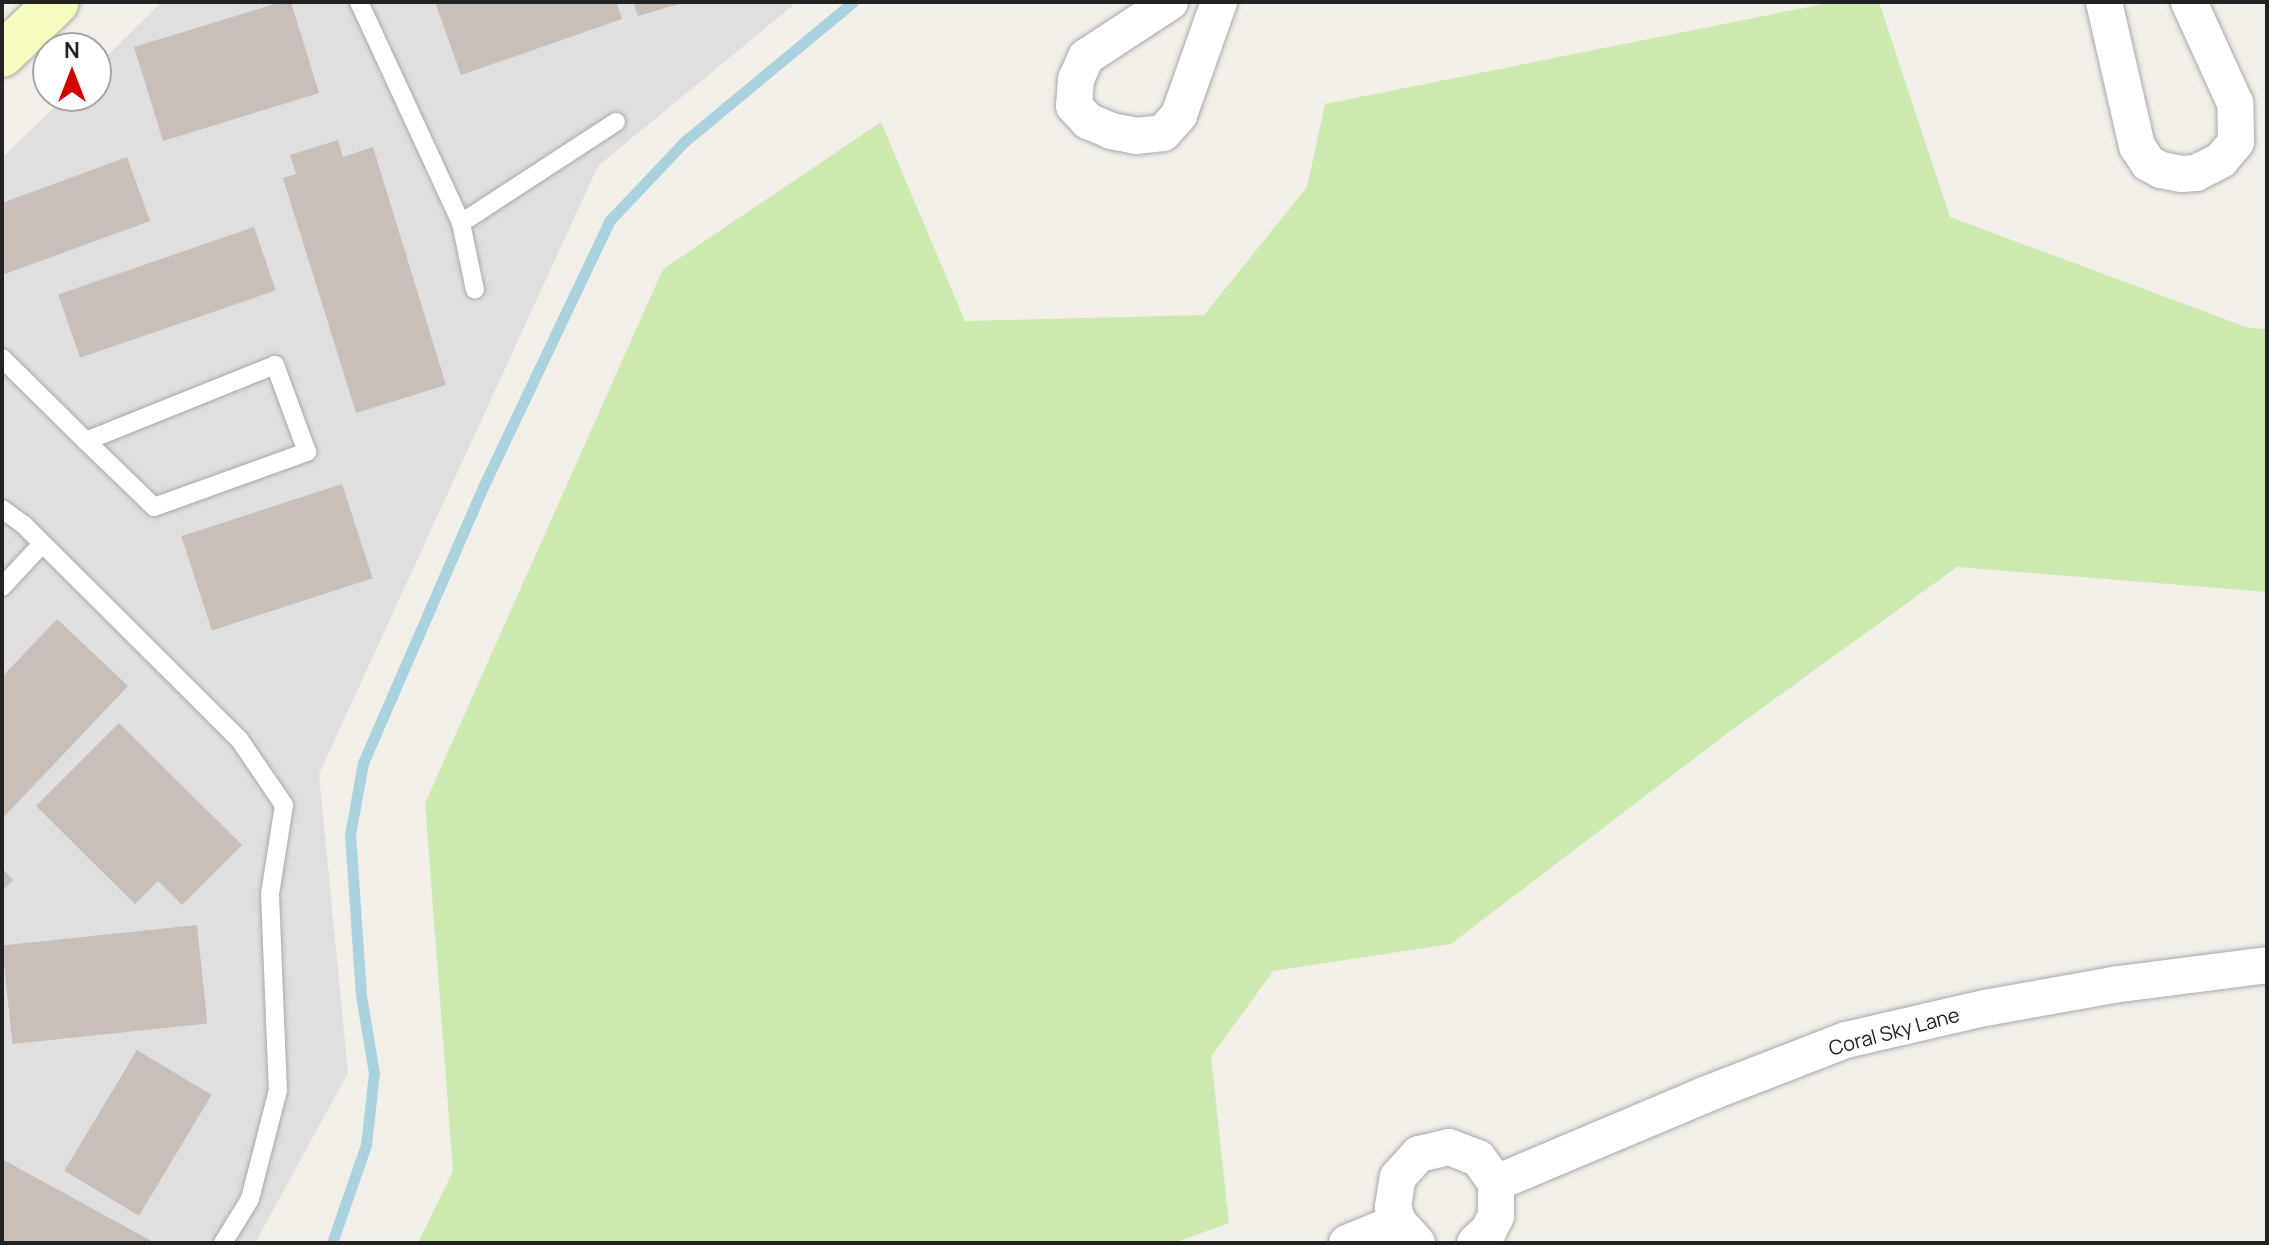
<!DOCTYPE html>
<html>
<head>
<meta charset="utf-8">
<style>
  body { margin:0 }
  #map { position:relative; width:2269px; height:1245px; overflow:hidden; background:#f2efe9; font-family:Manrope,sans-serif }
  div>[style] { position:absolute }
  .residential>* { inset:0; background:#e0dfdf }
  .grass>* { inset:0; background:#cdebb0 }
  .stream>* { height:11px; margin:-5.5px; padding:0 5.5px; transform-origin:5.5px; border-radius:5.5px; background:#aad3df }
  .building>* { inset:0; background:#c7bfb8; transform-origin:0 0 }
  .roads { filter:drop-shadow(0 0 2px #a9a9a9) drop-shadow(0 0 2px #a9a9a9) }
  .lane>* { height:18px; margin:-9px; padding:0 9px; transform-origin:9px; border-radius:9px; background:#fff }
  .street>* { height:36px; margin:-18px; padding:0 18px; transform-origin:18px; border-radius:18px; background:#fff }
  .secondary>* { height:44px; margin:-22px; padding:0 22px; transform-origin:22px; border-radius:22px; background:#f7fabf }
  span { translate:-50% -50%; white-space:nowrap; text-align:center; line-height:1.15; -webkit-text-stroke:8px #fff; paint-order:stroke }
  .street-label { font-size:20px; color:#222 }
  .frame { position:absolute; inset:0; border:4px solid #222; pointer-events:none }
  .north { position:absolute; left:32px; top:32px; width:80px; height:80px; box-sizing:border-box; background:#fff; border:2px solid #a7a7a7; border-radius:50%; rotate:0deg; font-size:22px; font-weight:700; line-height:32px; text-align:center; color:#222 }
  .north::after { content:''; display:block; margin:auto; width:28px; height:36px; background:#d40000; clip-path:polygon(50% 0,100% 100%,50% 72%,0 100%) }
</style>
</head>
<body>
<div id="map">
  <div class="residential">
    <i style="clip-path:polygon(162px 2px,797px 2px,598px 166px,319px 774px,348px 1073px,255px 1243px,2px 1243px,2px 158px,66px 96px,96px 96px,96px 67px)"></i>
  </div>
  <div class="grass">
    <i style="clip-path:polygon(1833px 2px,1879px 2px,1950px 217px,2249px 328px,2267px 329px,2267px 592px,1957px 567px,1729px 732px,1451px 944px,1273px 971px,1211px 1057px,1229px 1223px,1174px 1243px,418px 1243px,453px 1171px,425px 803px,663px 269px,881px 122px,965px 321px,1204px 315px,1307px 187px,1325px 104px)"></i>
  </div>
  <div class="stream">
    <i style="left:332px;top:1243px;width:104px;rotate:-70.9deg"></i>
    <i style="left:366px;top:1145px;width:72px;rotate:-83.7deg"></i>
    <i style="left:374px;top:1073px;width:79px;rotate:-99.5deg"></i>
    <i style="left:361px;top:995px;width:160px;rotate:-93.9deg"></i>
    <i style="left:350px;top:835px;width:73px;rotate:-79.8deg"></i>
    <i style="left:363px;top:763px;width:303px;rotate:-66.5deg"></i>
    <i style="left:484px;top:485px;width:293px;rotate:-64.6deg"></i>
    <i style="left:610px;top:220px;width:109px;rotate:-46.5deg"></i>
    <i style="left:685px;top:141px;width:218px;rotate:-39.6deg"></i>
  </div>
  <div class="building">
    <i style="clip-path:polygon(281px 2px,291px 2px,319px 93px,163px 141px,134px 47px)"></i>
    <i style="clip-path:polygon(435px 2px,616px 2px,622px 19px,461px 75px)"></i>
    <i style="clip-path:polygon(633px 2px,682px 2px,682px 3px,638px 16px)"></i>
    <i style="clip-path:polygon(338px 140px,343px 157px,373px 147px,446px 385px,356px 413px,283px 178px,296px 174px,290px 155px)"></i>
    <i style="clip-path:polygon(127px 157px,150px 221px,2px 275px,2px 203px)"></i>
    <i style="left:254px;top:227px;width:67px;height:207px;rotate:71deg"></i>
    <i style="left:342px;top:484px;width:99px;height:169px;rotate:72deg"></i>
    <i style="clip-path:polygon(57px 619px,128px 686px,2px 819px,2px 677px)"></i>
    <i style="clip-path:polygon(119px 723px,242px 845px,182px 905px,158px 881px,135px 904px,36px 806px)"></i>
    <i style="clip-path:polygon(2px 868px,13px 880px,2px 891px)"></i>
    <i style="left:197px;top:925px;width:99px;height:196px;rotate:84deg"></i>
    <i style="left:137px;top:1050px;width:87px;height:141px;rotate:31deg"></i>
    <i style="clip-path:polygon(2px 1159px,155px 1243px,2px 1243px)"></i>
  </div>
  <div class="roads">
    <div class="lane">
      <i style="left:359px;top:2px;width:243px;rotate:65.2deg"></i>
      <i style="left:461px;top:223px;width:68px;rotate:78.2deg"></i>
      <i style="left:461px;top:223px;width:185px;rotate:-33.1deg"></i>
      <i style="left:2px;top:358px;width:118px;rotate:44.7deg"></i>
      <i style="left:86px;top:441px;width:95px;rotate:44.1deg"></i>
      <i style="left:154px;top:507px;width:163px;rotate:-19.8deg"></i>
      <i style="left:307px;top:452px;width:93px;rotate:-110.2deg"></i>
      <i style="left:275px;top:365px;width:204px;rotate:158.1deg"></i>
      <i style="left:2px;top:509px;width:26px;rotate:36deg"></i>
      <i style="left:23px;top:524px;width:305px;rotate:44.9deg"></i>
      <i style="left:239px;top:739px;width:80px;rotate:55.7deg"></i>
      <i style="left:284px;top:805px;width:90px;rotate:98.9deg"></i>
      <i style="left:270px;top:894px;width:196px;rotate:87.7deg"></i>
      <i style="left:278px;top:1090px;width:113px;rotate:104.4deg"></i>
      <i style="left:250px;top:1199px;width:52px;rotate:121.5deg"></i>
      <i style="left:2px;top:587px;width:59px;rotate:-47.1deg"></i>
    </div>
    <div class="street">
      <i style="left:1170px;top:2px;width:100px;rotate:146.8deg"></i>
      <i style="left:1086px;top:57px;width:24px;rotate:114deg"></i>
      <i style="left:1076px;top:79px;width:27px;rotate:94deg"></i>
      <i style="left:1074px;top:106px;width:21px;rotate:47deg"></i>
      <i style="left:1088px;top:121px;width:25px;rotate:23deg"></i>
      <i style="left:1111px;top:131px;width:25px;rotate:11deg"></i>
      <i style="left:1136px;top:136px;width:27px;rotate:-6deg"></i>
      <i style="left:1163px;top:133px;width:24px;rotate:-48deg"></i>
      <i style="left:1179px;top:115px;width:120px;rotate:-70.5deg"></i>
      <i style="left:2104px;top:2px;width:148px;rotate:77.1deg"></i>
      <i style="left:2137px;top:146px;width:20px;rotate:57deg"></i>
      <i style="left:2148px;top:163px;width:15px;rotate:28deg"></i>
      <i style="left:2161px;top:170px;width:21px;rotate:11deg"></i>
      <i style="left:2182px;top:174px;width:14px;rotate:-4deg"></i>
      <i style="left:2196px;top:173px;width:28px;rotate:-27deg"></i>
      <i style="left:2221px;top:160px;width:23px;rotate:-50deg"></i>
      <i style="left:2236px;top:142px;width:39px;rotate:-91deg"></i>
      <i style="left:2235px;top:103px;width:111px;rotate:-114.5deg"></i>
      <i style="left:1496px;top:1183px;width:226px;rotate:-22.9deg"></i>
      <i style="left:1704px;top:1095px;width:152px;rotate:-21.2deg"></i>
      <i style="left:1846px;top:1040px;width:143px;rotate:-13deg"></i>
      <i style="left:1985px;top:1008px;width:136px;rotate:-10.2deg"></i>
      <i style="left:2119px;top:984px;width:149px;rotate:-7.3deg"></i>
      <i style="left:1347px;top:1243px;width:55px;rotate:-22.4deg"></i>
      <i style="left:1417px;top:1243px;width:28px;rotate:-132deg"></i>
      <i style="left:1398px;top:1222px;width:16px;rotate:-108deg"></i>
      <i style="left:1393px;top:1207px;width:30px;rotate:-81deg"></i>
      <i style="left:1398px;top:1177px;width:31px;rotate:-48deg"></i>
      <i style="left:1419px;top:1154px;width:31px;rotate:-13deg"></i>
      <i style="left:1449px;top:1147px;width:31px;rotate:21deg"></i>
      <i style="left:1478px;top:1158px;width:31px;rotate:54deg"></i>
      <i style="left:1496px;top:1183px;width:33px;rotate:90deg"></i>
      <i style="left:1496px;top:1216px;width:16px;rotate:117deg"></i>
      <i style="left:1489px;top:1230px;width:19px;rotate:137deg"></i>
    </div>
    <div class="secondary">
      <i style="left:2px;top:55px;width:76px;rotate:-43.9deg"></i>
    </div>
  </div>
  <div class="street-label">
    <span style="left:1894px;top:1031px;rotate:-15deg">Coral Sky Lane</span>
  </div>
  <div class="frame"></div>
  <div class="north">N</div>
</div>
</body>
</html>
